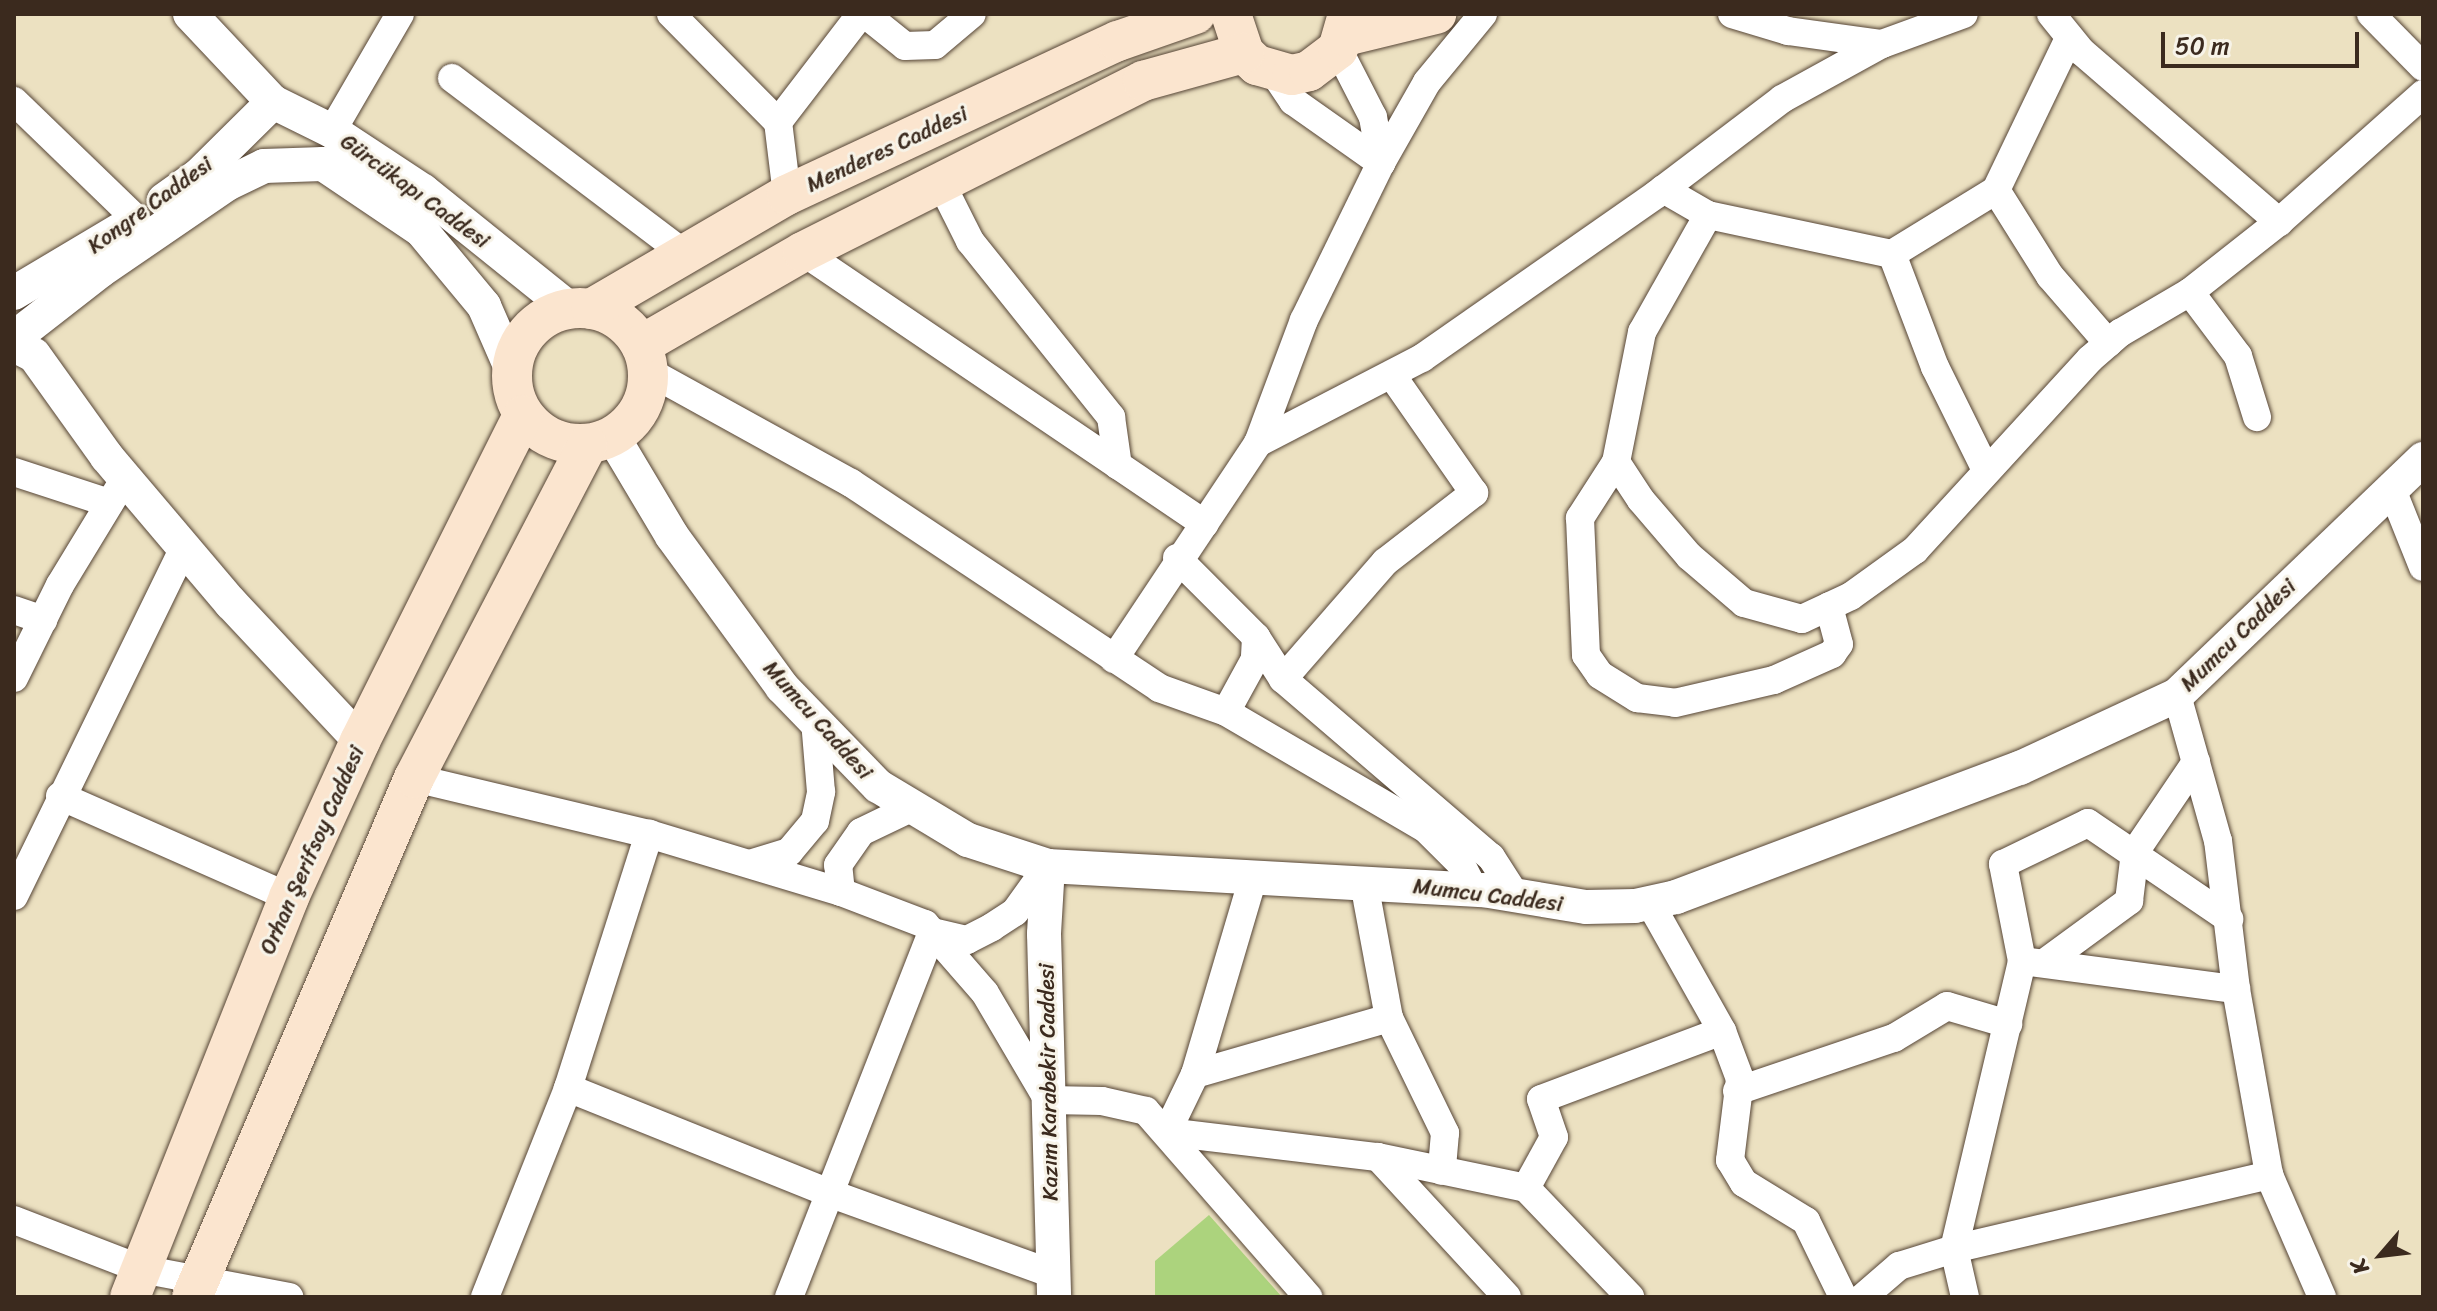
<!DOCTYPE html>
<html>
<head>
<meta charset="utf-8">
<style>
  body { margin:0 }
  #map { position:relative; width:2437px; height:1311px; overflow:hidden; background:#ece1c1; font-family:Sriracha,sans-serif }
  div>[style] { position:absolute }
  .green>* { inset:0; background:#acd37d }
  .roads { filter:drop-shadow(0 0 2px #564536) drop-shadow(0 0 2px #564536) }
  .minor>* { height:28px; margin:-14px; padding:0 14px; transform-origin:14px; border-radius:14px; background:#fff }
  .tertiary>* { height:34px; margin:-17px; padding:0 17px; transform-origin:17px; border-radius:17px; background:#fff }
  .secondary>* { height:40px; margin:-20px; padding:0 20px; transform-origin:20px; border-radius:20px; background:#fbe5cf }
  .secondary>.ring { margin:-20px; padding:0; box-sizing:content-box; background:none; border:40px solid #fbe5cf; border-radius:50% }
  span { translate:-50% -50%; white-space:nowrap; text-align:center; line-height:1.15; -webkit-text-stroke:6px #f7f3e8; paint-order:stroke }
  .street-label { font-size:22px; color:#3b2a1e }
  .frame { position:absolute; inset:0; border:16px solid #3b2a1e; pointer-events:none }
  .north { position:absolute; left:2341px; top:1215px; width:80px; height:80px; -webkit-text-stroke:6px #f7f3e8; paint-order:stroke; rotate:242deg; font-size:22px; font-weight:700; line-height:32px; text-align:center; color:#3b2a1e }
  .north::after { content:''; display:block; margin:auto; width:28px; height:36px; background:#3b2a1e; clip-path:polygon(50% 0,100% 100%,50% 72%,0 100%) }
  .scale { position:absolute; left:2161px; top:32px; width:198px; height:36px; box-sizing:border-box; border:4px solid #3b2a1e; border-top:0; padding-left:10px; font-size:24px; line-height:28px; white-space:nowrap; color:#3b2a1e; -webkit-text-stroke:6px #f7f3e8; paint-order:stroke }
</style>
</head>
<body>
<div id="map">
  <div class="green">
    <i style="clip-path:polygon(1209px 1215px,1282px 1297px,1155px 1297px,1155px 1261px)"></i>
  </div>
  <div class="roads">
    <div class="minor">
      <i style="left:671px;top:14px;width:152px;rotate:45.3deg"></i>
      <i style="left:865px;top:14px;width:51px;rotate:38.7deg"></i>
      <i style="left:905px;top:46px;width:30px;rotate:-2deg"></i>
      <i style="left:935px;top:45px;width:48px;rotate:-40deg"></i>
      <i style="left:1732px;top:14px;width:59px;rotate:16.9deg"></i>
      <i style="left:1788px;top:31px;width:95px;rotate:7.9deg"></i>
      <i style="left:2051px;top:14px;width:48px;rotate:51deg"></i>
      <i style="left:2081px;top:51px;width:262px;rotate:40.8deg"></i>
      <i style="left:2371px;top:14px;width:74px;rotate:45.5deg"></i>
      <i style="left:1338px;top:49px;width:76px;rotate:62.8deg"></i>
      <i style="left:1373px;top:117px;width:47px;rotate:80.1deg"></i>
      <i style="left:1274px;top:73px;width:34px;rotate:56deg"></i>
      <i style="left:1293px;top:101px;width:108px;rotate:35.2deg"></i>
      <i style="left:452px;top:78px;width:292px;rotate:37.1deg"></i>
      <i style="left:14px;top:101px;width:170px;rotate:44deg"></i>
      <i style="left:332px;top:131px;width:135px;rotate:-59.8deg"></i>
      <i style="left:941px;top:183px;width:65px;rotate:63.4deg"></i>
      <i style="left:970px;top:241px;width:226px;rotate:51.3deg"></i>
      <i style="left:1111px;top:417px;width:49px;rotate:81.9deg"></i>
      <i style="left:1663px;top:189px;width:52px;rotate:30deg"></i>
      <i style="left:1708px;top:215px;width:134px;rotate:119.4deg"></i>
      <i style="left:1642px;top:332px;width:133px;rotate:101.3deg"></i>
      <i style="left:1616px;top:462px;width:45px;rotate:56.7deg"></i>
      <i style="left:1641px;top:500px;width:74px;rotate:49.4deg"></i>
      <i style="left:1689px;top:556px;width:72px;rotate:40.5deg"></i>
      <i style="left:1744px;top:603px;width:60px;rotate:15.4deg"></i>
      <i style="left:1802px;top:619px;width:54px;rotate:-25.1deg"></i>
      <i style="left:1851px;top:596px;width:79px;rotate:-35.7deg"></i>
      <i style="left:1915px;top:550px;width:259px;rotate:-47.5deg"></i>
      <i style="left:2090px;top:359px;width:40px;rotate:-41deg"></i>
      <i style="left:2120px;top:333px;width:81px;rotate:-30.4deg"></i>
      <i style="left:2190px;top:292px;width:113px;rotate:-38.2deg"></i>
      <i style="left:2279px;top:222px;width:193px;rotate:-41.6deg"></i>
      <i style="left:1996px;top:190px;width:102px;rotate:57.9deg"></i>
      <i style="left:2050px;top:276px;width:89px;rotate:49.1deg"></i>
      <i style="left:787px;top:195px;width:74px;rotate:-97deg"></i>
      <i style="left:778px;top:122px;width:136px;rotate:-52.5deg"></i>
      <i style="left:1708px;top:215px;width:188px;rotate:12deg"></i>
      <i style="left:1892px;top:254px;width:121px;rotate:69.2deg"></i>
      <i style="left:1935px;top:367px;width:115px;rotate:63.7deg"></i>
      <i style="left:803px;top:252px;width:485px;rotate:34.1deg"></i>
      <i style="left:1892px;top:254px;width:122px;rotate:-31.6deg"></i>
      <i style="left:1996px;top:190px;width:169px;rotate:-64.3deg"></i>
      <i style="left:2190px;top:292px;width:80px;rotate:53.1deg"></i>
      <i style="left:2238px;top:356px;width:64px;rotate:72.7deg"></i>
      <i style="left:648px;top:371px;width:232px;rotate:28.9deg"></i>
      <i style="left:851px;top:483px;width:370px;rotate:33.6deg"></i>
      <i style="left:1159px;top:688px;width:71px;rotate:19.7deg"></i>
      <i style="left:1226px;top:712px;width:232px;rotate:30.3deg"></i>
      <i style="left:1426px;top:829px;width:49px;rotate:45deg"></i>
      <i style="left:1461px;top:864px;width:29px;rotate:63deg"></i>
      <i style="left:1258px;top:443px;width:185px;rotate:-27.4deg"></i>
      <i style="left:1422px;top:358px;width:287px;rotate:-34.9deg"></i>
      <i style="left:1657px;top:194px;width:157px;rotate:-37.2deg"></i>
      <i style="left:1782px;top:99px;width:114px;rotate:-28.8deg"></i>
      <i style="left:1882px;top:44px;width:87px;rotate:-20.1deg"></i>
      <i style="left:1616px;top:462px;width:67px;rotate:122.7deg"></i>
      <i style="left:1580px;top:518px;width:137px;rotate:87.5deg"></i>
      <i style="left:1586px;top:655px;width:24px;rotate:55deg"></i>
      <i style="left:1600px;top:675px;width:44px;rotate:31.9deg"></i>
      <i style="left:1637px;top:698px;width:38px;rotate:7deg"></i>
      <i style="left:1675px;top:703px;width:102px;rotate:-13.1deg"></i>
      <i style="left:1774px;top:680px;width:64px;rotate:-24.1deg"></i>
      <i style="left:1832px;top:654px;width:12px;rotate:-55deg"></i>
      <i style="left:1839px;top:644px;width:39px;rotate:-105deg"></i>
      <i style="left:14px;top:472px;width:100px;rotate:18.1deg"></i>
      <i style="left:2391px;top:487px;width:86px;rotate:68.2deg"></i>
      <i style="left:1177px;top:558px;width:112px;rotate:45deg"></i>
      <i style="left:1256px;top:637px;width:22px;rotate:93deg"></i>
      <i style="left:1255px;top:659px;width:60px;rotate:118.7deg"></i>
      <i style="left:14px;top:610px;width:31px;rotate:19deg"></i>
      <i style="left:1256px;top:637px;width:50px;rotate:57.3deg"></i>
      <i style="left:1283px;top:679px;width:274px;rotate:40.6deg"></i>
      <i style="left:1491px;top:857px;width:46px;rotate:57.3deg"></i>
      <i style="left:1114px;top:659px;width:260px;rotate:-56.3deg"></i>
      <i style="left:1258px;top:443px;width:131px;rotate:-69.5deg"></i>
      <i style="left:1304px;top:320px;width:175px;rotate:-63.9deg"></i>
      <i style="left:1381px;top:163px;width:93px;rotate:-60.4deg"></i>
      <i style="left:1427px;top:82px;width:88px;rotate:-50.5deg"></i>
      <i style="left:14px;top:678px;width:104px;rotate:-63.7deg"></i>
      <i style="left:60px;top:585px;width:125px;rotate:-58.7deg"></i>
      <i style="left:1283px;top:679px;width:155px;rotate:-48.9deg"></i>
      <i style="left:1385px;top:562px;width:113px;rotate:-37.8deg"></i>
      <i style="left:1474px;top:493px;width:141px;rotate:-124.9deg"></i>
      <i style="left:414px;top:778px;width:242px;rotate:13.4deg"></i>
      <i style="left:649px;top:834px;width:201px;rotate:16.8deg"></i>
      <i style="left:841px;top:892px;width:90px;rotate:20.9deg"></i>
      <i style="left:925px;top:924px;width:91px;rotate:49deg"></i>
      <i style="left:985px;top:993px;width:124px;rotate:59.5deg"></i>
      <i style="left:1048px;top:1100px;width:54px;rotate:1.1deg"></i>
      <i style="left:1102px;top:1101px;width:45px;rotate:12.8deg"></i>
      <i style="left:1146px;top:1111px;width:247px;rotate:48.9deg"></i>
      <i style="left:60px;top:796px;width:250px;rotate:23.8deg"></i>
      <i style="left:750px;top:864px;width:41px;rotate:-17.1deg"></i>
      <i style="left:789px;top:852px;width:40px;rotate:-50deg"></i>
      <i style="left:815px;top:821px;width:30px;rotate:-78deg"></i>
      <i style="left:821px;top:792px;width:71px;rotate:-94.8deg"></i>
      <i style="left:1364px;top:883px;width:137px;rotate:79.5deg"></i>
      <i style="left:841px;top:892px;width:27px;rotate:-96deg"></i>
      <i style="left:838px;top:865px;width:40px;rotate:-55.1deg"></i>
      <i style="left:861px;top:832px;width:58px;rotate:-25.7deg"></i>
      <i style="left:14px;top:896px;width:388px;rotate:-64deg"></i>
      <i style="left:1650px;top:903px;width:147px;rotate:60.6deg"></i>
      <i style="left:932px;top:932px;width:36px;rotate:13deg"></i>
      <i style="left:967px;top:940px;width:28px;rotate:-27deg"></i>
      <i style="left:992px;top:927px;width:27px;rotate:-33deg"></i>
      <i style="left:1015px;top:912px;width:57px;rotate:-54.3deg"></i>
      <i style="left:2022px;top:961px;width:99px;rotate:-101.1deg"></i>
      <i style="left:2003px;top:864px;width:94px;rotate:-25.8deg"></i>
      <i style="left:2088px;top:823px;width:171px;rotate:34.2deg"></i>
      <i style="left:2047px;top:961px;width:102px;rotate:-36.2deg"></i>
      <i style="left:2129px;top:901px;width:49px;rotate:-83deg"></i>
      <i style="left:2135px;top:852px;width:109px;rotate:-55.9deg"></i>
      <i style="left:2236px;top:989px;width:189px;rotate:79.9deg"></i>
      <i style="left:2269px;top:1175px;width:133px;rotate:66.5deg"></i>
      <i style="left:1195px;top:1074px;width:202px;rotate:-16.1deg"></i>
      <i style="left:1389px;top:1018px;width:128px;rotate:64deg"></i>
      <i style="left:1445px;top:1133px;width:38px;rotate:95deg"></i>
      <i style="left:568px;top:1088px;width:281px;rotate:21.9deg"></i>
      <i style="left:829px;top:1193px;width:238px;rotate:19.9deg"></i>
      <i style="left:1737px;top:1091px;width:166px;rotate:-18.7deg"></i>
      <i style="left:1894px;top:1038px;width:62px;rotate:-31.1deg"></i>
      <i style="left:1947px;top:1006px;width:64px;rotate:16.4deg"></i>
      <i style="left:1167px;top:1132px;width:212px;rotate:6.8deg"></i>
      <i style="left:1378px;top:1157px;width:151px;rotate:11.8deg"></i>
      <i style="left:1526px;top:1188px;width:151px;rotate:46.3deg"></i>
      <i style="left:1167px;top:1132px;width:64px;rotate:-64.2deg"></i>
      <i style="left:1195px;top:1074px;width:201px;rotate:-73.5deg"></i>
      <i style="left:1378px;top:1157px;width:190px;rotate:47.3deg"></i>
      <i style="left:1526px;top:1188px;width:58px;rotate:-61.2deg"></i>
      <i style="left:1554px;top:1137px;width:40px;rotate:-108.9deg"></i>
      <i style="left:1541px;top:1099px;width:193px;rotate:-20.6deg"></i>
      <i style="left:1722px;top:1031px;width:51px;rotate:69.4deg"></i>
      <i style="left:1740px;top:1079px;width:82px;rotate:97deg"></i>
      <i style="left:1730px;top:1160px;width:27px;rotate:59deg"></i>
      <i style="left:1744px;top:1183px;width:73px;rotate:31.5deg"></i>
      <i style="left:1806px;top:1221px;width:85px;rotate:64deg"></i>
      <i style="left:14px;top:1220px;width:136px;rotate:21.1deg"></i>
      <i style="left:141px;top:1269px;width:151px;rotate:10.7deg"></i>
      <i style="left:485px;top:1297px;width:225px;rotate:-68.3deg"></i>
      <i style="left:568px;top:1088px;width:267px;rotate:-72.3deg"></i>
      <i style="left:789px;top:1297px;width:392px;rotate:-68.6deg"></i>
      <i style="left:1863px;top:1297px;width:48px;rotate:-40.7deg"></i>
      <i style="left:1899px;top:1266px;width:58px;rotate:-17.2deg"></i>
      <i style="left:1954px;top:1249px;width:324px;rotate:-13.2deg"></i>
      <i style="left:1965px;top:1297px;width:49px;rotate:-102.9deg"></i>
      <i style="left:1954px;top:1249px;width:296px;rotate:-76.7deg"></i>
      <i style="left:2022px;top:961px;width:216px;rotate:7.5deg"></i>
      <i style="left:2236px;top:989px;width:149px;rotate:-96.9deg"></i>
      <i style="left:2218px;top:841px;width:152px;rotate:-105.7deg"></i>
    </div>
    <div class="tertiary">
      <i style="left:190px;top:14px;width:121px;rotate:46.7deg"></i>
      <i style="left:273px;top:102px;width:66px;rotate:26.2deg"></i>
      <i style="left:332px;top:131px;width:109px;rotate:33.4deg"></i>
      <i style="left:423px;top:191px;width:189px;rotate:38.8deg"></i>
      <i style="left:164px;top:200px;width:43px;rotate:-35.5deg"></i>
      <i style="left:199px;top:175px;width:104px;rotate:-44.6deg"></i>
      <i style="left:14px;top:293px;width:123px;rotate:-30.7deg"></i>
      <i style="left:14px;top:338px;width:109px;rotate:-37.9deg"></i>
      <i style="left:100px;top:271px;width:154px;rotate:-34.4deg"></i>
      <i style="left:227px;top:184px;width:41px;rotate:-25.9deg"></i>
      <i style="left:264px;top:166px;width:59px;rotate:-1.9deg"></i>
      <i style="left:323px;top:164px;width:118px;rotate:34deg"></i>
      <i style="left:421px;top:230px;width:99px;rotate:50.3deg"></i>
      <i style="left:484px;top:306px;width:70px;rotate:66.4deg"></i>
      <i style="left:14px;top:345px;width:22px;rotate:27deg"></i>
      <i style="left:34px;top:355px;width:125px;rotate:54.4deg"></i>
      <i style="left:107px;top:457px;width:192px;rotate:49.7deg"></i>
      <i style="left:231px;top:603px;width:189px;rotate:46.9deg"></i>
      <i style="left:613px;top:437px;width:115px;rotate:59.2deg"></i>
      <i style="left:672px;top:536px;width:187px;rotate:53.9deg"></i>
      <i style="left:782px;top:687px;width:138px;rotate:45.9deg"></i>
      <i style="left:878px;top:786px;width:105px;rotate:31deg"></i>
      <i style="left:968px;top:840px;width:84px;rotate:18deg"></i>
      <i style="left:1048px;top:866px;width:436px;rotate:3.2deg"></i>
      <i style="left:1483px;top:890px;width:104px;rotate:9.4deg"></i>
      <i style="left:1586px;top:907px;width:49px;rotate:-1.2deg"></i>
      <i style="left:1635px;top:906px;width:42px;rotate:-12.4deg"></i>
      <i style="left:1676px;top:897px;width:367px;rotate:-20.6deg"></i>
      <i style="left:2020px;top:768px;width:173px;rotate:-24.9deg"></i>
      <i style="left:2177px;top:695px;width:341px;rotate:-43.8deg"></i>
      <i style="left:1048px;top:866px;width:68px;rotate:93.4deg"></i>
      <i style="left:1044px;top:934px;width:363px;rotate:88.4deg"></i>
    </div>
    <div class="secondary">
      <i style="left:1231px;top:14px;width:41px;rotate:71.6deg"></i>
      <i style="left:1244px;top:53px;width:18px;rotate:43deg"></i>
      <i style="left:1257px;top:65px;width:36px;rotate:16deg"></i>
      <i style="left:1292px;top:75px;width:17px;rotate:-13deg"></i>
      <i style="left:1309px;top:71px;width:36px;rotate:-37deg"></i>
      <i style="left:1338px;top:49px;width:36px;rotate:-74deg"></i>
      <i style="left:1345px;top:36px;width:94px;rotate:-13.6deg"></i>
      <i class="ring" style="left:512px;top:308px;width:96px;height:96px"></i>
      <i style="left:591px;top:309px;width:227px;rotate:-30.2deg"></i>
      <i style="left:787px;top:195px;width:365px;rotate:-25deg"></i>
      <i style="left:1118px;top:41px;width:82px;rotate:-19.3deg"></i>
      <i style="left:641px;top:345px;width:187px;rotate:-29.9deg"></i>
      <i style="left:803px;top:252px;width:381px;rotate:-26.7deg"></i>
      <i style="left:1143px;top:81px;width:105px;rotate:-15.5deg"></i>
      <i style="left:130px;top:1297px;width:430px;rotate:-68.3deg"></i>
      <i style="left:289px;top:897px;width:171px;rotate:-65.5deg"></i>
      <i style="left:360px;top:741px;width:364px;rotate:-63.4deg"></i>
      <i style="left:192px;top:1297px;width:564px;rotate:-66.84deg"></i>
      <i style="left:414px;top:778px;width:375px;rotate:-62.5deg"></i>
    </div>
  </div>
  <div class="street-label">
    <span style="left:887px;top:149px;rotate:-25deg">Menderes Caddesi</span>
    <span style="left:415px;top:191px;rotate:36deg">Gürcükapı Caddesi</span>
    <span style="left:150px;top:205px;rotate:-36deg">Kongre Caddesi</span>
    <span style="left:2238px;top:635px;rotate:-44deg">Mumcu Caddesi</span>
    <span style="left:818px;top:720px;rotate:48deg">Mumcu Caddesi</span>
    <span style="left:312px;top:850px;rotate:-66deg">Orhan Şerifsoy Caddesi</span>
    <span style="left:1488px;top:895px;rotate:7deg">Mumcu Caddesi</span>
    <span style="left:1048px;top:1082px;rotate:-91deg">Kazım Karabekir Caddesi</span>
  </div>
  <div class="frame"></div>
  <div class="north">K</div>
  <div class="scale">50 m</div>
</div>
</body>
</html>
